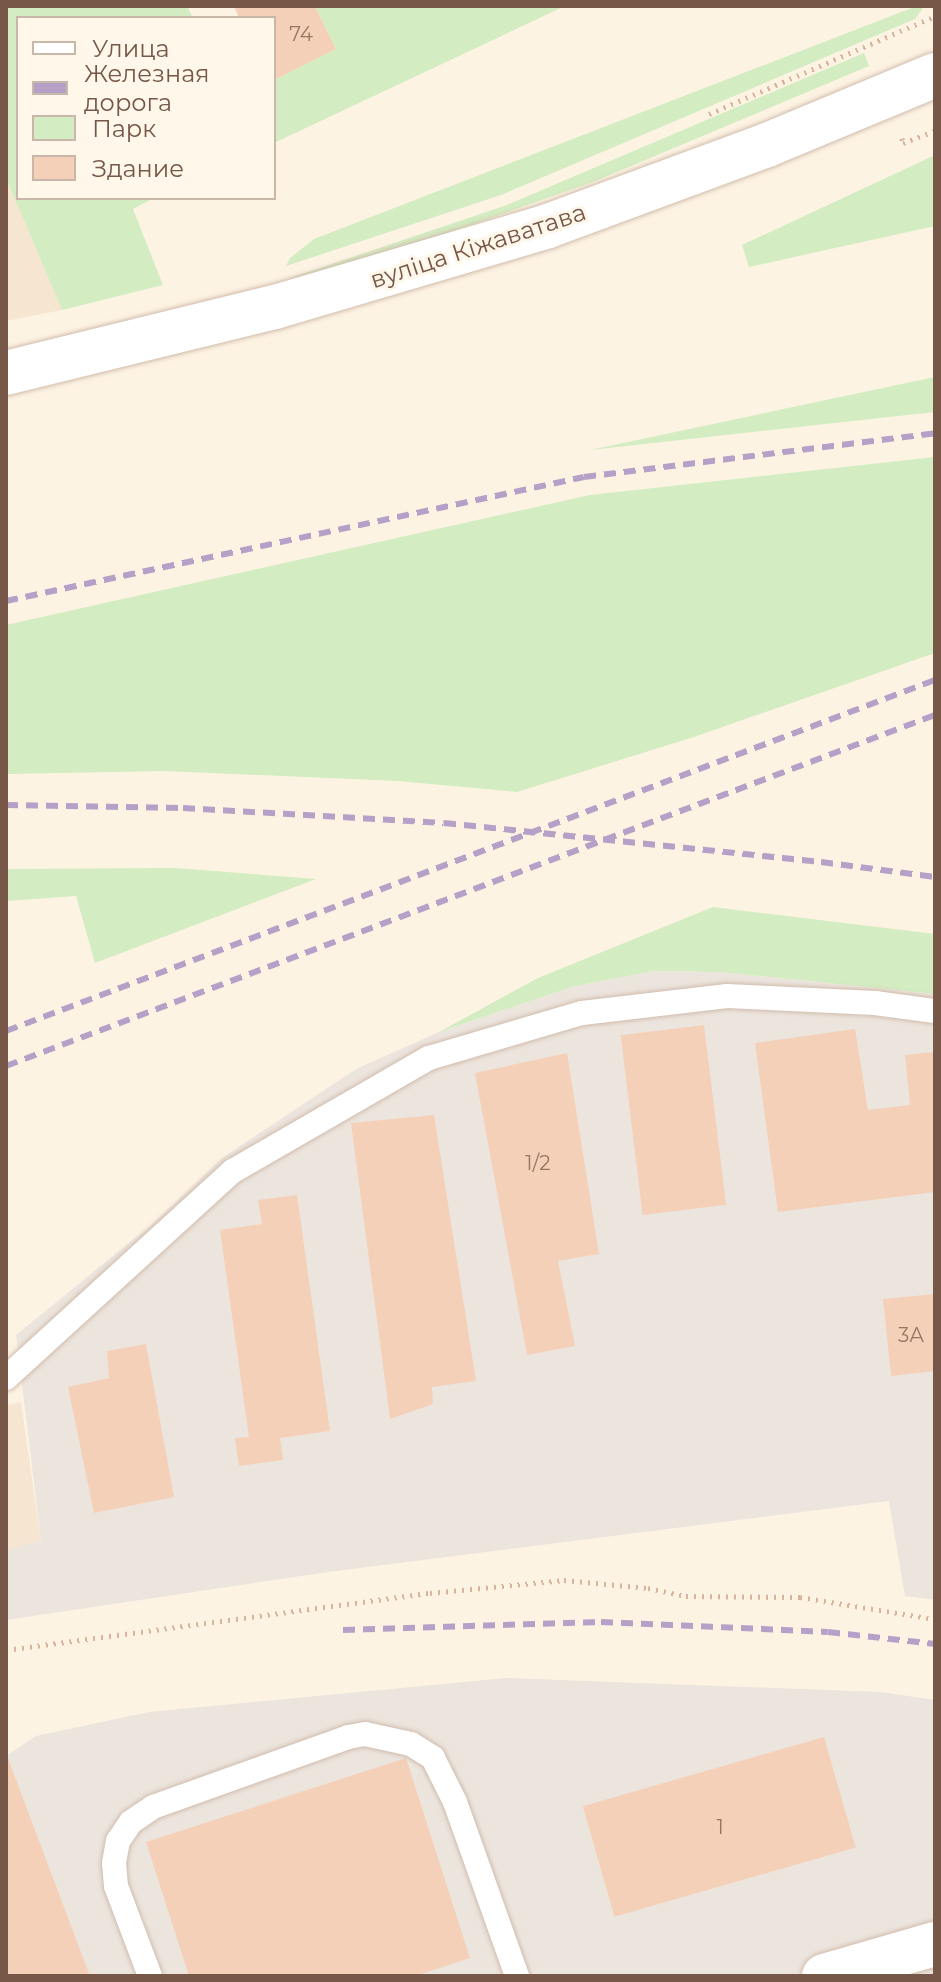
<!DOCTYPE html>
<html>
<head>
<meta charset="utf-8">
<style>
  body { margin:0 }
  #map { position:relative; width:941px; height:1982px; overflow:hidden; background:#fdf3e3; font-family:Montserrat,sans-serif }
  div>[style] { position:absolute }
  .residential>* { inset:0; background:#f5e5d1 }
  .industrial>* { inset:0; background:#ece5de }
  .green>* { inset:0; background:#d3ecc1 }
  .building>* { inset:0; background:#f4d0b9; transform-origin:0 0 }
  .path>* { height:5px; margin-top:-2.5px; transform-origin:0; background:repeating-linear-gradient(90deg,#d9b39c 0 2px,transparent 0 8px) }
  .roads { filter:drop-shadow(0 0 2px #d1bcac) drop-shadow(0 0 2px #d1bcac) }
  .lane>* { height:24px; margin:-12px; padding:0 12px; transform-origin:12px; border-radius:12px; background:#fff }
  .street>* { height:44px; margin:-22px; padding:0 22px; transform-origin:22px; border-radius:22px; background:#fff }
  .secondary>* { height:44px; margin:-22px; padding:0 22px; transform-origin:22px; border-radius:22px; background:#fff }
  .rail>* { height:6px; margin-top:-3px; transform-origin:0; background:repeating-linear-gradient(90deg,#b5a1c7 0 12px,transparent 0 20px) }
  span { translate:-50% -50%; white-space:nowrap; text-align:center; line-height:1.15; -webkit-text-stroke:6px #fff7ea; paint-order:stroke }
  .number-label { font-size:20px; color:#967664 }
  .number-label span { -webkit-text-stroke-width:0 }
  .street-label { font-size:24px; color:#775848 }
  .frame { position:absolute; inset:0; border:8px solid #775848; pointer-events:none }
  .legend { position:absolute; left:16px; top:16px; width:260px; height:184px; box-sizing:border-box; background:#fff7ea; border:2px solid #c9b7a9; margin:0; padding:10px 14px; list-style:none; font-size:24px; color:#775848 }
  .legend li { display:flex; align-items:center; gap:16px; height:40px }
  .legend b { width:40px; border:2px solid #c9b7a9 }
</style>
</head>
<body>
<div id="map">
  <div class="residential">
    <i style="clip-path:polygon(6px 178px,62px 310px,6px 321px)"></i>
    <i style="clip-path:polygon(21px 1402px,41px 1541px,6px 1550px,6px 1405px)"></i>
  </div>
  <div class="industrial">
    <i style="clip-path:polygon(654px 971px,720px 972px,935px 994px,935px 1600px,905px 1596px,889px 1501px,328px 1572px,6px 1620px,6px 1550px,41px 1541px,16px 1335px,152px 1224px,222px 1158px,356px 1069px,439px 1032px,575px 986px)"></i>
    <i style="clip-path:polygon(506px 1678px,881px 1692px,935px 1700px,935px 1976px,6px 1976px,6px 1756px,36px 1736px,149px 1712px)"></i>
  </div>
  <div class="green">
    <i style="clip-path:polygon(6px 6px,187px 6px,193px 18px,18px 18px,18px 198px,154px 198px,133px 209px,163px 285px,62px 310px,6px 178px)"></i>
    <i style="clip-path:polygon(315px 6px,565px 6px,276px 142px,274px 80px,336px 49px)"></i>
    <i style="clip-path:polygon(917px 6px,923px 8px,915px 19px,501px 195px,286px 266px,290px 258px,314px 239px)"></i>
    <i style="clip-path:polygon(864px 53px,869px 66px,593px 182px,368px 261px,287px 279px,507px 205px)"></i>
    <i style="clip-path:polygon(935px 155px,935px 226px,749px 267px,742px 245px)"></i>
    <i style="clip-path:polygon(935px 377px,935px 412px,590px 450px)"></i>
    <i style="clip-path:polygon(935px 457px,935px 653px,694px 737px,517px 792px,398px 781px,165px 771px,6px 774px,6px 625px,590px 495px)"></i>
    <i style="clip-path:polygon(175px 868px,316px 879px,95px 963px,76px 896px,6px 901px,6px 869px)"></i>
    <i style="clip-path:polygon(713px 907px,935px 934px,935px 994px,720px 972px,654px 971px,575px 986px,439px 1032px,538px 978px)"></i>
  </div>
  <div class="building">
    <i style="clip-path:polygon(234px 6px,315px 6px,336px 49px,274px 80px,274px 18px,239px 18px)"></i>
    <i style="left:704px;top:1025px;width:181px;height:84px;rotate:83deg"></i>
    <i style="clip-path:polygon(855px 1029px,868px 1110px,910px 1105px,905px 1055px,935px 1052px,935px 1192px,778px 1212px,755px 1043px)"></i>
    <i style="clip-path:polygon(567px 1053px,599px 1254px,558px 1261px,575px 1346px,527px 1355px,475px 1073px)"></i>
    <i style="clip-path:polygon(434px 1115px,476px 1381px,432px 1387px,433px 1404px,390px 1419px,351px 1123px)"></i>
    <i style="clip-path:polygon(297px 1195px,330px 1431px,280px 1438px,283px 1460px,239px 1466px,235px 1438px,249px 1437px,220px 1230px,262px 1224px,258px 1200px)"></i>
    <i style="clip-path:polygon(935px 1294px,935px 1371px,891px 1376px,883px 1299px)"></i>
    <i style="clip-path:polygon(146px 1344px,174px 1497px,94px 1513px,68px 1387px,109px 1378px,107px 1351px)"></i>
    <i style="left:824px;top:1737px;width:115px;height:251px;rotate:74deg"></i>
    <i style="clip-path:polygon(6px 1753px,90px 1976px,6px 1976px)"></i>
    <i style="clip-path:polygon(406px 1758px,470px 1958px,415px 1976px,189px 1976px,146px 1842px)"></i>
  </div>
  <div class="path">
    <i style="left:709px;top:114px;width:246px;rotate:-23.4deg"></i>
    <i style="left:902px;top:138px;width:5px;rotate:79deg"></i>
    <i style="left:903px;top:143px;width:34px;rotate:-21deg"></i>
    <i style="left:6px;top:1650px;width:428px;rotate:-7.7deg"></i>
    <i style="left:430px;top:1593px;width:135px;rotate:-5.5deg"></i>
    <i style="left:564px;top:1580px;width:84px;rotate:5.4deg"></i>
    <i style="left:648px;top:1588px;width:39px;rotate:12deg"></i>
    <i style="left:686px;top:1596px;width:114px;rotate:0.5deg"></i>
    <i style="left:800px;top:1597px;width:137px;rotate:9.3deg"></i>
  </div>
  <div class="roads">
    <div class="lane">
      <i style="left:6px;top:1378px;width:307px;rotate:-42.4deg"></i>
      <i style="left:233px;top:1171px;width:226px;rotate:-30deg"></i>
      <i style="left:429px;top:1058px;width:159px;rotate:-16.4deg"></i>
      <i style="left:582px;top:1013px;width:146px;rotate:-6.7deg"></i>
      <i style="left:727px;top:996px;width:148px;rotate:2.7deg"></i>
      <i style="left:875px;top:1003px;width:61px;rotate:7.6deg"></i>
      <i style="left:150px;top:1976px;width:96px;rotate:-110.7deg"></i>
      <i style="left:116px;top:1886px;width:23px;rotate:-95deg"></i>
      <i style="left:114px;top:1863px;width:22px;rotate:-80deg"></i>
      <i style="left:118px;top:1841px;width:23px;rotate:-56deg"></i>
      <i style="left:131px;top:1822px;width:27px;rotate:-34deg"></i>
      <i style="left:153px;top:1807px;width:207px;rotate:-19.7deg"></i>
      <i style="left:348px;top:1737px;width:17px;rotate:-10deg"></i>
      <i style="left:365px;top:1734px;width:47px;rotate:12.3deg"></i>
      <i style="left:411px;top:1744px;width:26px;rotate:32deg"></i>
      <i style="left:433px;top:1758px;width:49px;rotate:63.4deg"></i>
      <i style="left:455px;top:1802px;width:185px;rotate:70.4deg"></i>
    </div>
    <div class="street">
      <i style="left:824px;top:1976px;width:116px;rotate:-16.1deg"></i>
    </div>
    <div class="secondary">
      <i style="left:6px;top:373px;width:277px;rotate:-13.8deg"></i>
      <i style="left:275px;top:307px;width:285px;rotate:-16.5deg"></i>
      <i style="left:548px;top:226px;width:233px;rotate:-20.3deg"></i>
      <i style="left:767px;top:145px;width:182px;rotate:-22.6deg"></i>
    </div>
  </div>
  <div class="rail">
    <i style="left:6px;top:601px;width:591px;rotate:-12.11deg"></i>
    <i style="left:584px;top:477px;width:354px;rotate:-7.1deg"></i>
    <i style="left:6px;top:805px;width:177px;rotate:1deg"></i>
    <i style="left:183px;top:808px;width:261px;rotate:3.3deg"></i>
    <i style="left:444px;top:823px;width:379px;rotate:5.9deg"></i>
    <i style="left:821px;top:862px;width:115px;rotate:7.5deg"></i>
    <i style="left:6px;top:1031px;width:993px;rotate:-20.7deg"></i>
    <i style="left:6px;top:1066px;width:993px;rotate:-20.7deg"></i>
    <i style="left:343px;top:1630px;width:258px;rotate:-1.8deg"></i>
    <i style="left:601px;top:1622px;width:227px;rotate:2.5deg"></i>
    <i style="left:828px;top:1632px;width:108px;rotate:6.4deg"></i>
  </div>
  <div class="number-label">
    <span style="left:301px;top:34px">74</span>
    <span style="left:538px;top:1163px">1/2</span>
    <span style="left:911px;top:1335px">3А</span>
    <span style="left:720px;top:1827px">1</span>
  </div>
  <div class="street-label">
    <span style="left:478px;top:246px;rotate:-18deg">вуліца Кіжаватава</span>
  </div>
  <div class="frame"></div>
  <ul class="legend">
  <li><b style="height:10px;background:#fff"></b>Улица</li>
  <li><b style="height:10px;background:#b5a1c7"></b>Железная дорога</li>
  <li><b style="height:22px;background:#d3ecc1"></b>Парк</li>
  <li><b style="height:22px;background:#f4d0b9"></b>Здание</li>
  </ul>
</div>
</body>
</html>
